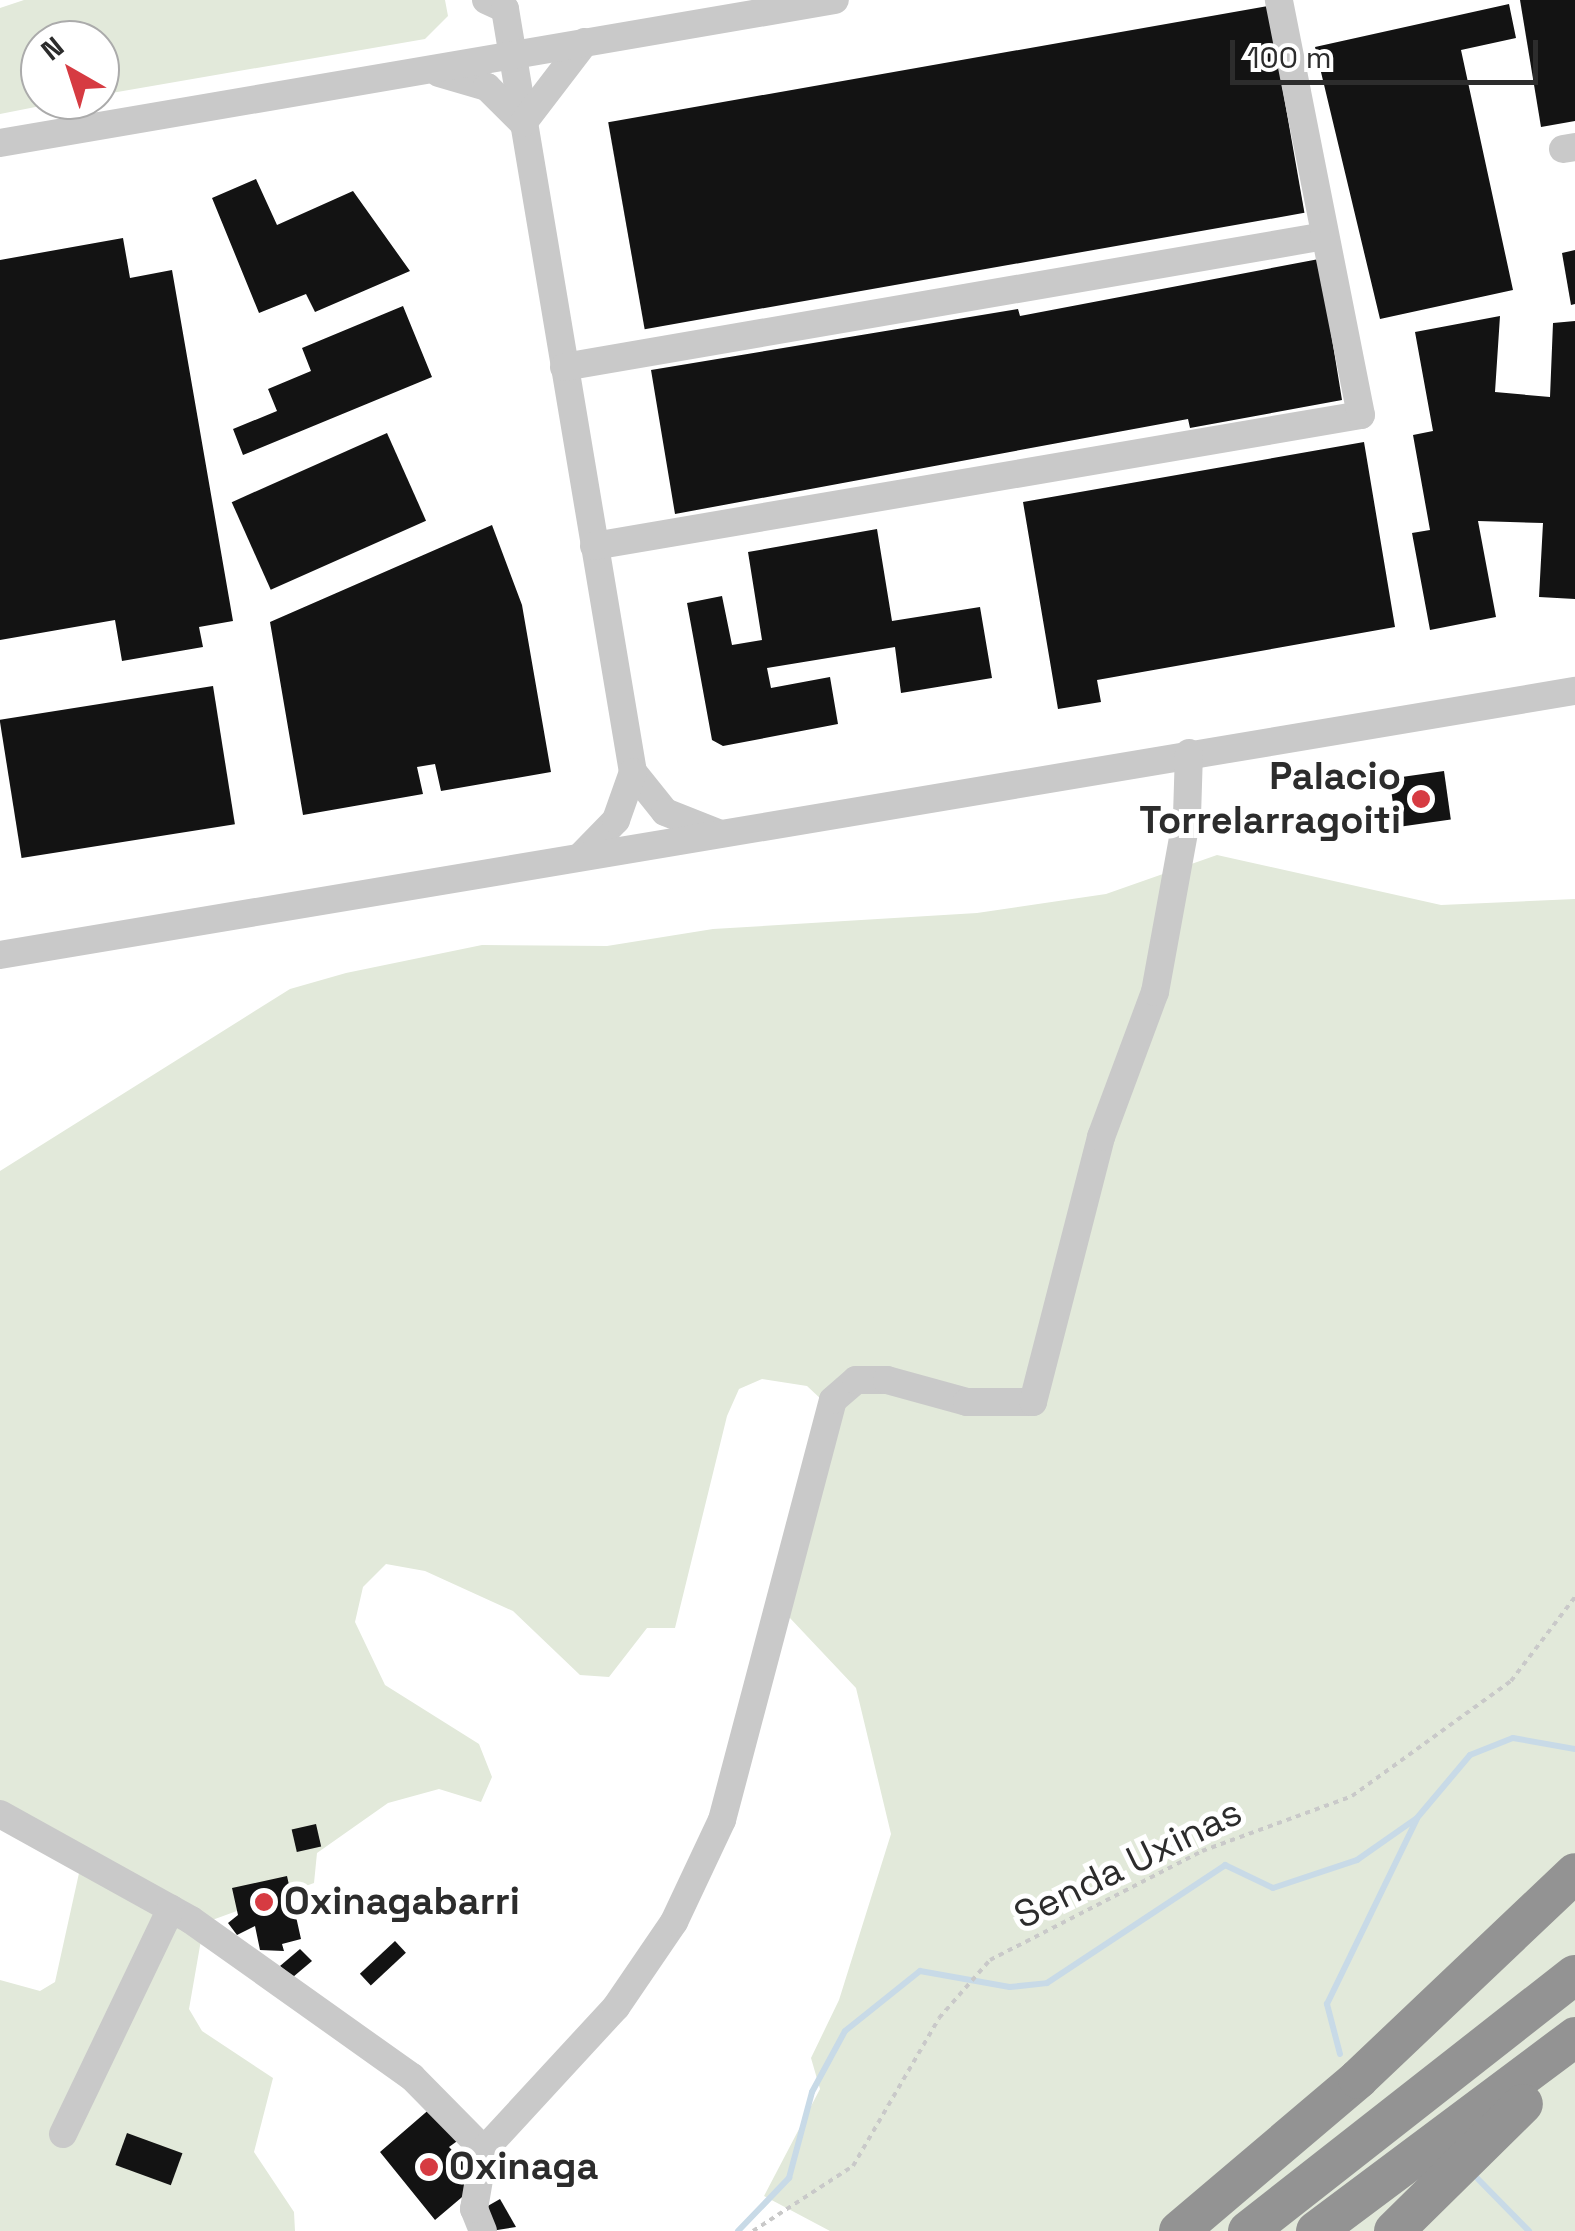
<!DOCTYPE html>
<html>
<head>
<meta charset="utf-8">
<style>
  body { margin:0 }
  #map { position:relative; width:1575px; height:2231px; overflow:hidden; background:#fff; font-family:"Space Grotesk",sans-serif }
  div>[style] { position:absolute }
  .green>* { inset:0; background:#e2e9da }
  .stream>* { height:6px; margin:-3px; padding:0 3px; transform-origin:3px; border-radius:3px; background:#c8dae7 }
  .building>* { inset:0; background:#131313; transform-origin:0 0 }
  .path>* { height:4px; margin-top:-2px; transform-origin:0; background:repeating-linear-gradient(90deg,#c9c9c9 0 5px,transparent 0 10px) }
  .minor>* { height:28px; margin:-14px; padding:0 14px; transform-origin:14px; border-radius:14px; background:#c9c9c9 }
  .highway>* { height:40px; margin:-20px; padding:0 20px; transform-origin:20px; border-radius:20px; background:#939393 }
  .dots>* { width:28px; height:28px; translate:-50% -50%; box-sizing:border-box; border:5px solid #fff; border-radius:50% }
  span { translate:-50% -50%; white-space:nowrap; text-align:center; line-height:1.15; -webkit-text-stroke:10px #fff; paint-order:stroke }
  .poi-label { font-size:38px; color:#2c2c2c; font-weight:700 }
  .right { translate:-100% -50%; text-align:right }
  .left { translate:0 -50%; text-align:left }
  .street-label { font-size:38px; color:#2c2c2c }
  .north { position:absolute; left:20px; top:20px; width:100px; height:100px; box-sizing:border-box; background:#fff; border:2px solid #ababab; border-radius:50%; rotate:321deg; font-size:28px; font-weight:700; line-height:40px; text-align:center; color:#2c2c2c }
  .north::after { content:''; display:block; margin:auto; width:35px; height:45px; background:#d63b42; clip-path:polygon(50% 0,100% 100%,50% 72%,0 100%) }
  .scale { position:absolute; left:1230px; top:40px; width:308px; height:45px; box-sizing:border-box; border:5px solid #2c2c2c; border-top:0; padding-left:12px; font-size:30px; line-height:35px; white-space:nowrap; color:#2c2c2c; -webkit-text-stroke:8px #fff; paint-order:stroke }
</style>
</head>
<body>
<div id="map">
  <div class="green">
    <i style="clip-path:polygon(24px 0,445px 0,448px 16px,425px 39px,100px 95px,100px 40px,40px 40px,40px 100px,71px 100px,0 114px,0 8px)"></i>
    <i style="clip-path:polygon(1217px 855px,1441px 905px,1575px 899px,1575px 2231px,830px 2231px,764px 2196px,820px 2089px,811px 2058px,839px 2000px,891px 1834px,856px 1688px,789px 1617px,822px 1400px,807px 1386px,762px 1379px,739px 1389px,727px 1416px,675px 1628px,647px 1628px,609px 1677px,580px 1675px,513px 1611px,425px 1571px,386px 1564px,363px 1587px,355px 1622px,385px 1685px,479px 1744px,492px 1777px,481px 1802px,439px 1789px,388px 1803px,317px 1853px,314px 1883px,204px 1923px,189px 2009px,202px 2031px,273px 2078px,254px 2152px,294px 2212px,295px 2231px,0 2231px,0 1980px,40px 1991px,55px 1982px,83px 1855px,0 1812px,0 1171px,290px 989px,346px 973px,482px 945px,607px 946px,713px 929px,977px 913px,1106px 894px)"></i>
  </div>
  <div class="stream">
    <i style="left:1340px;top:2054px;width:52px;rotate:-104.6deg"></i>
    <i style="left:1327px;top:2004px;width:206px;rotate:-64.1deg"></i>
    <i style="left:1478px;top:2179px;width:73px;rotate:45.6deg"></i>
    <i style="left:738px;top:2231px;width:74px;rotate:-46.1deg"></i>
    <i style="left:789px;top:2178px;width:89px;rotate:-75deg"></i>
    <i style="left:812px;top:2092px;width:69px;rotate:-61.6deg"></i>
    <i style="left:845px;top:2031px;width:96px;rotate:-38.7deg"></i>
    <i style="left:920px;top:1971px;width:91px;rotate:10.1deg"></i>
    <i style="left:1010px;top:1987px;width:37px;rotate:-6deg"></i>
    <i style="left:1047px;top:1983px;width:214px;rotate:-33.5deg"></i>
    <i style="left:1225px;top:1865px;width:53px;rotate:25.6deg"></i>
    <i style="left:1273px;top:1888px;width:89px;rotate:-18.4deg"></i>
    <i style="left:1357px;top:1860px;width:73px;rotate:-35deg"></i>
    <i style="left:1417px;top:1818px;width:82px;rotate:-49.9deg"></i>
    <i style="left:1470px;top:1755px;width:46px;rotate:-21.6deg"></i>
    <i style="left:1513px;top:1738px;width:63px;rotate:10.1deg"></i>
  </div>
  <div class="building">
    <i style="clip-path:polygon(1520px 0,1575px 0,1575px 121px,1541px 127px)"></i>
    <i style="clip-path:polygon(1509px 4px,1516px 38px,1461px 50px,1513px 290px,1380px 319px,1315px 47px)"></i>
    <i style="left:1268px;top:6px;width:210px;height:670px;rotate:80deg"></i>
    <i style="clip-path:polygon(256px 179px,277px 225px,353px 191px,410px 271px,315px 312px,306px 294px,259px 313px,212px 198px)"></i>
    <i style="clip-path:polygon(123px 238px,130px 278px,172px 270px,233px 621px,199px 627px,203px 647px,122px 661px,115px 620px,0 640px,0 260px)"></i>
    <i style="clip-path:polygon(1575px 250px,1575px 304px,1571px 305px,1562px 253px)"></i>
    <i style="clip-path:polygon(1319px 259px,1342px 400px,1190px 428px,1188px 419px,675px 514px,651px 370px,1018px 309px,1020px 316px)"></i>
    <i style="clip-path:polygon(403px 306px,432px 377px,243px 455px,233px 429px,277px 411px,268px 389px,311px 371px,302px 348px)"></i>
    <i style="clip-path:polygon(1500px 316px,1495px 392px,1550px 397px,1553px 323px,1575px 321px,1575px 599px,1539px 597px,1543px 523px,1478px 521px,1496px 617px,1430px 630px,1412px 533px,1430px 530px,1413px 435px,1433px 431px,1415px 332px)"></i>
    <i style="left:387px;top:433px;width:96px;height:170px;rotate:66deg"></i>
    <i style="clip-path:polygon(1364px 442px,1395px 627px,1097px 680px,1101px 702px,1058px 709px,1023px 502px)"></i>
    <i style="clip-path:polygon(492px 525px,522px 605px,551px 772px,441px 791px,435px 764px,417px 767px,423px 794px,303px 815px,270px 622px)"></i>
    <i style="clip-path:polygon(877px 529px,892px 621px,980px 607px,992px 678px,901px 693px,895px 647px,767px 668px,771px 688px,830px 677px,838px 724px,723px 746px,712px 740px,687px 603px,722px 596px,732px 645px,762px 640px,748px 552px)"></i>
    <i style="left:213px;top:686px;width:140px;height:216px;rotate:81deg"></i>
    <i style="left:1444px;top:771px;width:49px;height:55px;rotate:82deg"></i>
    <i style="left:316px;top:1824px;width:23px;height:25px;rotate:77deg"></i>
    <i style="clip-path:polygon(287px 1876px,301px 1939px,282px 1944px,284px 1951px,260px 1950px,255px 1926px,237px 1935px,228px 1923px,238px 1915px,232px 1888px)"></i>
    <i style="left:395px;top:1941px;width:16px;height:48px;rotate:47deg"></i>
    <i style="clip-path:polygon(300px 1949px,312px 1961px,293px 1977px,280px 1966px)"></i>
    <i style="clip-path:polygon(432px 2107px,460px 2139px,449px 2147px,481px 2181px,435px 2220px,380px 2152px)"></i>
    <i style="left:127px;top:2133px;width:59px;height:34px;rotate:20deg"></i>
    <i style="clip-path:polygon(500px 2199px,516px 2227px,491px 2231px,479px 2211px)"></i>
  </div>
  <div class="path">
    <i style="left:753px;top:2231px;width:119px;rotate:-33deg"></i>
    <i style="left:853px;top:2166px;width:171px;rotate:-59.8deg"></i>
    <i style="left:939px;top:2018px;width:77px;rotate:-48.7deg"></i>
    <i style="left:990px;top:1960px;width:238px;rotate:-27.2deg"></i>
    <i style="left:1202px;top:1851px;width:160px;rotate:-20.1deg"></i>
    <i style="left:1352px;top:1796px;width:196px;rotate:-35.9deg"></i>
    <i style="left:1511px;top:1681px;width:106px;rotate:-52.7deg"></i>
  </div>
  <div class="minor">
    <i style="left:486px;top:0;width:21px;rotate:25deg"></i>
    <i style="left:505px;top:9px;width:774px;rotate:80.48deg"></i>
    <i style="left:633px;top:772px;width:51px;rotate:51.3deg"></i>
    <i style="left:665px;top:812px;width:57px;rotate:21.6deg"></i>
    <i style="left:439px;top:73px;width:50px;rotate:16.3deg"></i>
    <i style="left:487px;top:87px;width:51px;rotate:45deg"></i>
    <i style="left:523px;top:123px;width:102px;rotate:-52.6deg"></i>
    <i style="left:0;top:143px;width:847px;rotate:-9.72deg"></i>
    <i style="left:1563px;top:149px;width:12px;rotate:-9deg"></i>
    <i style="left:564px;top:367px;width:772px;rotate:-9.77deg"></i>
    <i style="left:594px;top:546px;width:778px;rotate:-9.69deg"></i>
    <i style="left:1361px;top:415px;width:423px;rotate:-101.2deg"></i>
    <i style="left:581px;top:856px;width:50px;rotate:-45.8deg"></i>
    <i style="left:616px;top:820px;width:51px;rotate:-70.5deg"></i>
    <i style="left:0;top:955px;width:1597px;rotate:-9.52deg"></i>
    <i style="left:0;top:1814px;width:218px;rotate:29deg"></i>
    <i style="left:191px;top:1920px;width:271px;rotate:35.4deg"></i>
    <i style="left:412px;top:2077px;width:103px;rotate:45.4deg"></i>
    <i style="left:63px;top:2134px;width:250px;rotate:-64.4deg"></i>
    <i style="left:483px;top:2231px;width:24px;rotate:-112deg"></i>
    <i style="left:474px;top:2209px;width:60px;rotate:-80.4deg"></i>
    <i style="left:484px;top:2150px;width:195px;rotate:-47.3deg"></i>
    <i style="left:616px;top:2007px;width:103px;rotate:-55.7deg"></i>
    <i style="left:674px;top:1922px;width:113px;rotate:-64.8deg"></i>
    <i style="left:722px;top:1820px;width:434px;rotate:-75.2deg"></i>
    <i style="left:833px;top:1400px;width:30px;rotate:-41deg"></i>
    <i style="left:856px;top:1380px;width:31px"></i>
    <i style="left:887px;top:1380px;width:83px;rotate:15.4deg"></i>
    <i style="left:967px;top:1402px;width:66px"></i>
    <i style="left:1033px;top:1402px;width:274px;rotate:-75.6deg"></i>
    <i style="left:1101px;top:1137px;width:155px;rotate:-69.6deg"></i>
    <i style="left:1155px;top:992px;width:179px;rotate:-79.7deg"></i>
    <i style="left:1187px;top:816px;width:63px;rotate:-88.2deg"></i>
  </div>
  <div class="highway">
    <i style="left:1179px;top:2231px;width:235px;rotate:-40.3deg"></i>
    <i style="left:1358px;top:2079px;width:299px;rotate:-43.5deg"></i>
    <i style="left:1248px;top:2231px;width:415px;rotate:-38.1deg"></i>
    <i style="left:1316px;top:2231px;width:324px;rotate:-36.8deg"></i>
    <i style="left:1394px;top:2231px;width:181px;rotate:-44.6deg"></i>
  </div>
  <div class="dots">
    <i style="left:1421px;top:799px;background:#d63b42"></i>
    <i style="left:264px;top:1902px;background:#d63b42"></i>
    <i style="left:429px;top:2167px;background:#d63b42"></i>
  </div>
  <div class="poi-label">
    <span class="right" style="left:1401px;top:799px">Palacio<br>Torrelarragoiti</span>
    <span class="left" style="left:284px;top:1902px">Oxinagabarri</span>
    <span class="left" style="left:449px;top:2167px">Oxinaga</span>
  </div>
  <div class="street-label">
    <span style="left:1128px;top:1864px;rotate:-26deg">Senda Uxinas</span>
  </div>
  <div class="north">N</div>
  <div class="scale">100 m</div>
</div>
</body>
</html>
